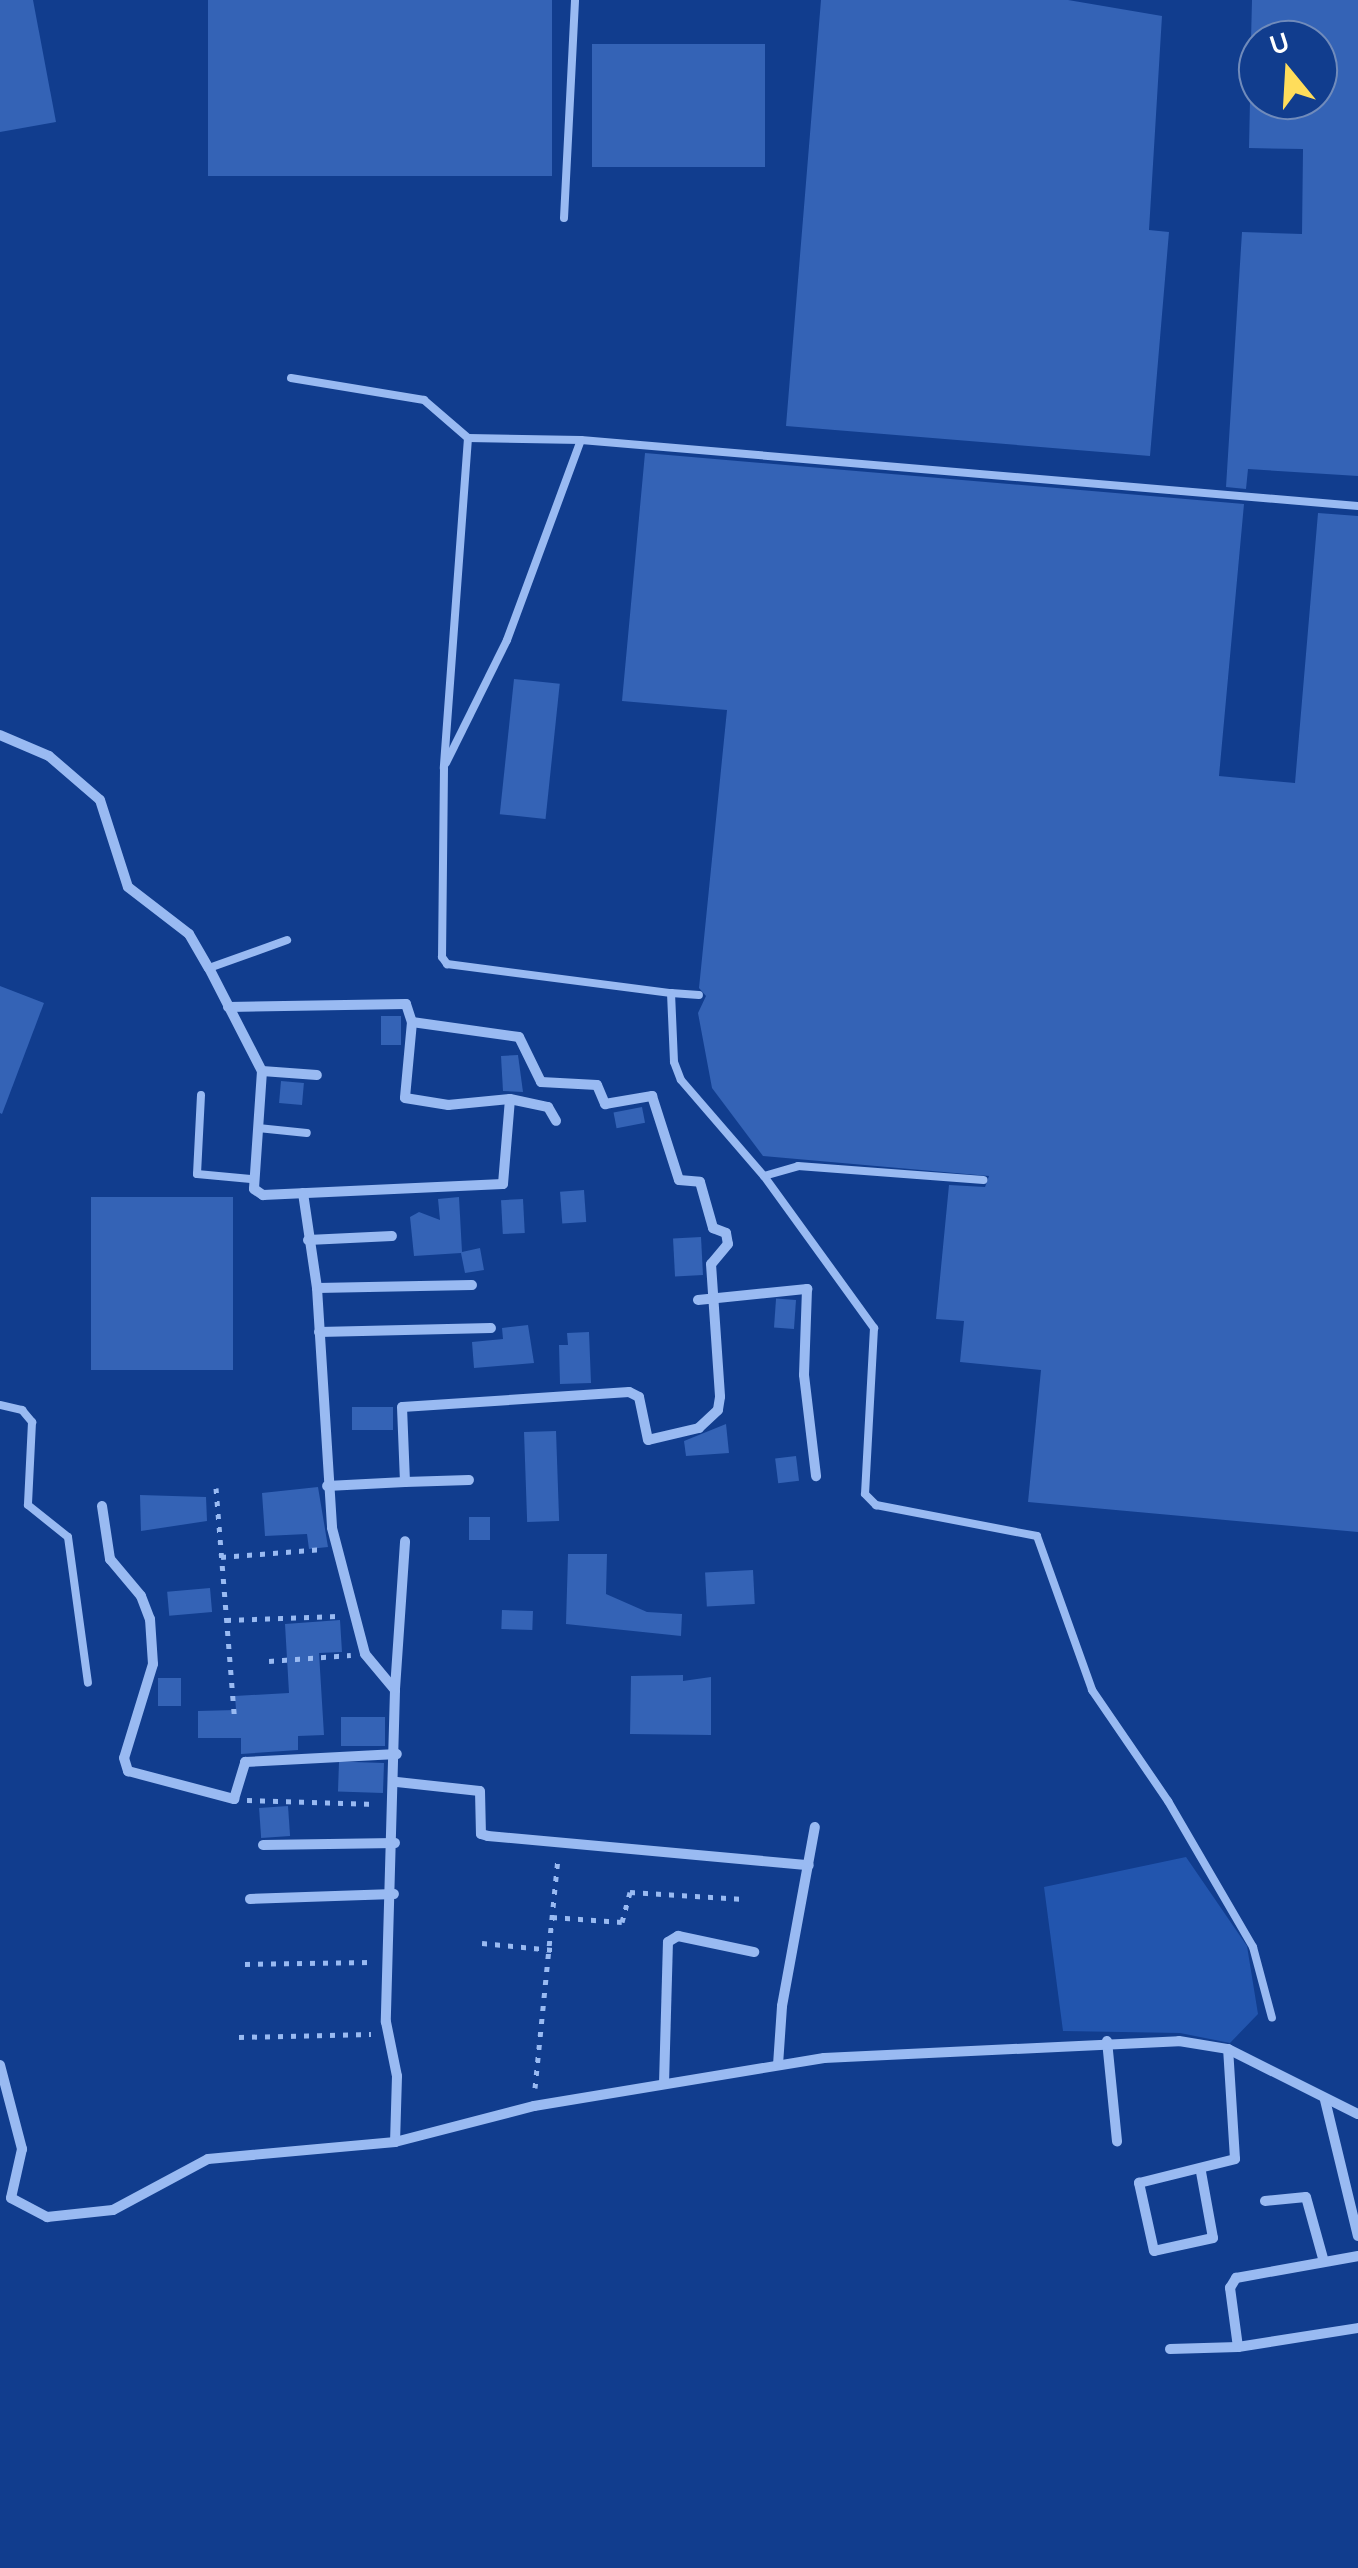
<!DOCTYPE html>
<html>
<head>
<meta charset="utf-8">
<style>
  body { margin:0 }
  #map { position:relative; width:1358px; height:2568px; overflow:hidden; background:#113d8e; font-family:Karla,sans-serif }
  div>[style] { position:absolute }
  .green>* { inset:0; background:#2255ae }
  .building>* { inset:0; background:#3463b6; transform-origin:0 0 }
  .path>* { height:5px; margin-top:-2.5px; transform-origin:0; background:repeating-linear-gradient(90deg,#99baf2 0 5px,transparent 0 13px) }
  .lane>* { height:8px; margin:-4px; padding:0 4px; transform-origin:4px; border-radius:4px; background:#99baf2 }
  .street>* { height:10px; margin:-5px; padding:0 5px; transform-origin:5px; border-radius:5px; background:#99baf2 }
  span { translate:-50% -50%; white-space:nowrap; text-align:center; line-height:1.15; -webkit-text-stroke:8px #113d8e; paint-order:stroke }
  .north { position:absolute; left:1238px; top:20px; width:100px; height:100px; box-sizing:border-box; background:#113d8e; border:2px solid #708bbb; border-radius:50%; rotate:342deg; font-size:28px; font-weight:700; line-height:40px; text-align:center; color:#fff }
  .north::after { content:''; display:block; margin:auto; width:35px; height:45px; background:#ffdd5b; clip-path:polygon(50% 0,100% 100%,50% 72%,0 100%) }
</style>
</head>
<body>
<div id="map">
  <div class="green">
    <i style="clip-path:polygon(1186px 1857px,1247px 1946px,1258px 2014px,1230px 2043px,1180px 2033px,1063px 2031px,1044px 1887px)"></i>
  </div>
  <div class="building">
    <i style="clip-path:polygon(0 0,33px 0,56px 122px,0 132px)"></i>
    <i style="left:208px;top:0;width:344px;height:176px"></i>
    <i style="clip-path:polygon(821px 0,1068px 0,1162px 16px,1149px 230px,1169px 232px,1150px 456px,786px 426px)"></i>
    <i style="clip-path:polygon(1252px 0,1358px 0,1358px 476px,1248px 469px,1246px 489px,1226px 487px,1242px 232px,1302px 234px,1303px 149px,1249px 148px,1250px 100px,1318px 100px,1318px 40px,1251px 40px)"></i>
    <i style="left:592px;top:44px;width:173px;height:123px"></i>
    <i style="clip-path:polygon(645px 453px,1244px 504px,1219px 776px,1295px 783px,1318px 513px,1358px 516px,1358px 1532px,1028px 1502px,1041px 1370px,960px 1362px,964px 1321px,936px 1319px,949px 1185px,985px 1187px,989px 1176px,763px 1156px,712px 1088px,698px 1013px,706px 996px,699px 988px,727px 710px,622px 701px)"></i>
    <i style="left:514px;top:679px;width:46px;height:136px;rotate:6deg"></i>
    <i style="clip-path:polygon(0 986px,44px 1003px,2px 1114px,0 1113px)"></i>
    <i style="left:401px;top:1016px;width:29px;height:20px;rotate:90deg"></i>
    <i style="clip-path:polygon(518px 1055px,523px 1092px,503px 1091px,501px 1056px)"></i>
    <i style="left:281px;top:1081px;width:23px;height:22px;rotate:5deg"></i>
    <i style="left:642px;top:1107px;width:16px;height:29px;rotate:79deg"></i>
    <i style="left:584px;top:1190px;width:32px;height:24px;rotate:86deg"></i>
    <i style="left:233px;top:1197px;width:173px;height:142px;rotate:90deg"></i>
    <i style="clip-path:polygon(459px 1197px,462px 1252px,480px 1248px,484px 1270px,465px 1273px,461px 1253px,414px 1256px,410px 1217px,419px 1212px,440px 1220px,438px 1199px)"></i>
    <i style="left:523px;top:1199px;width:34px;height:22px;rotate:87deg"></i>
    <i style="left:701px;top:1237px;width:38px;height:28px;rotate:87deg"></i>
    <i style="left:796px;top:1300px;width:29px;height:20px;rotate:94deg"></i>
    <i style="clip-path:polygon(528px 1325px,534px 1363px,474px 1368px,472px 1342px,503px 1339px,502px 1328px)"></i>
    <i style="clip-path:polygon(589px 1332px,591px 1383px,560px 1384px,559px 1345px,568px 1345px,567px 1333px)"></i>
    <i style="left:352px;top:1407px;width:41px;height:23px"></i>
    <i style="clip-path:polygon(726px 1424px,729px 1453px,686px 1456px,684px 1441px)"></i>
    <i style="left:556px;top:1431px;width:90px;height:32px;rotate:88deg"></i>
    <i style="left:796px;top:1456px;width:25px;height:21px;rotate:83deg"></i>
    <i style="clip-path:polygon(318px 1487px,328px 1547px,309px 1549px,307px 1534px,265px 1536px,262px 1493px)"></i>
    <i style="clip-path:polygon(140px 1495px,206px 1497px,207px 1521px,141px 1531px)"></i>
    <i style="left:469px;top:1517px;width:21px;height:23px"></i>
    <i style="clip-path:polygon(568px 1554px,607px 1554px,606px 1594px,647px 1612px,682px 1614px,681px 1636px,566px 1624px)"></i>
    <i style="left:753px;top:1570px;width:34px;height:48px;rotate:87deg"></i>
    <i style="left:210px;top:1588px;width:24px;height:43px;rotate:85deg"></i>
    <i style="left:502px;top:1610px;width:31px;height:19px;rotate:2deg"></i>
    <i style="clip-path:polygon(340px 1620px,342px 1652px,319px 1653px,324px 1735px,298px 1736px,298px 1750px,241px 1754px,241px 1738px,198px 1738px,198px 1711px,236px 1710px,235px 1696px,289px 1693px,285px 1624px)"></i>
    <i style="clip-path:polygon(683px 1675px,683px 1681px,711px 1677px,711px 1735px,630px 1734px,631px 1676px)"></i>
    <i style="left:158px;top:1678px;width:23px;height:28px"></i>
    <i style="left:385px;top:1717px;width:29px;height:44px;rotate:90deg"></i>
    <i style="left:384px;top:1763px;width:30px;height:45px;rotate:92deg"></i>
    <i style="left:288px;top:1806px;width:30px;height:29px;rotate:86deg"></i>
  </div>
  <div class="path">
    <i style="left:216px;top:1488px;width:227px;rotate:85.4deg"></i>
    <i style="left:221px;top:1557px;width:102px;rotate:-4.5deg"></i>
    <i style="left:226px;top:1620px;width:112px;rotate:-2deg"></i>
    <i style="left:269px;top:1661px;width:82px;rotate:-4.2deg"></i>
    <i style="left:247px;top:1800px;width:129px;rotate:1.8deg"></i>
    <i style="left:552px;top:1917px;width:70px;rotate:4.1deg"></i>
    <i style="left:622px;top:1922px;width:31px;rotate:-75deg"></i>
    <i style="left:630px;top:1892px;width:114px;rotate:3.5deg"></i>
    <i style="left:482px;top:1943px;width:71px;rotate:5.6deg"></i>
    <i style="left:245px;top:1964px;width:127px;rotate:-0.9deg"></i>
    <i style="left:239px;top:2037px;width:132px;rotate:-1.3deg"></i>
    <i style="left:535px;top:2088px;width:233px;rotate:-84.3deg"></i>
  </div>
  <div class="lane">
    <i style="left:564px;top:218px;width:218px;rotate:-87.1deg"></i>
    <i style="left:291px;top:378px;width:135px;rotate:9.4deg"></i>
    <i style="left:424px;top:400px;width:58px;rotate:40.8deg"></i>
    <i style="left:468px;top:438px;width:113px;rotate:1deg"></i>
    <i style="left:581px;top:440px;width:780px;rotate:4.86deg"></i>
    <i style="left:468px;top:438px;width:331px;rotate:94.2deg"></i>
    <i style="left:444px;top:768px;width:189px;rotate:90.6deg"></i>
    <i style="left:442px;top:957px;width:9px;rotate:54deg"></i>
    <i style="left:447px;top:964px;width:226px;rotate:7.4deg"></i>
    <i style="left:671px;top:993px;width:69px;rotate:87.5deg"></i>
    <i style="left:674px;top:1062px;width:19px;rotate:69deg"></i>
    <i style="left:681px;top:1080px;width:127px;rotate:49.2deg"></i>
    <i style="left:764px;top:1176px;width:188px;rotate:54.1deg"></i>
    <i style="left:874px;top:1328px;width:166px;rotate:93.1deg"></i>
    <i style="left:865px;top:1494px;width:16px;rotate:45deg"></i>
    <i style="left:876px;top:1505px;width:164px;rotate:10.9deg"></i>
    <i style="left:1037px;top:1536px;width:164px;rotate:70.3deg"></i>
    <i style="left:1092px;top:1690px;width:135px;rotate:55.6deg"></i>
    <i style="left:1168px;top:1801px;width:169px;rotate:59.8deg"></i>
    <i style="left:1253px;top:1947px;width:73px;rotate:75deg"></i>
    <i style="left:446px;top:763px;width:137px;rotate:-63.6deg"></i>
    <i style="left:507px;top:640px;width:213px;rotate:-69.7deg"></i>
    <i style="left:209px;top:968px;width:83px;rotate:-19.7deg"></i>
    <i style="left:671px;top:993px;width:28px;rotate:4deg"></i>
    <i style="left:201px;top:1095px;width:79px;rotate:92.9deg"></i>
    <i style="left:197px;top:1174px;width:54px;rotate:5.3deg"></i>
    <i style="left:258px;top:1128px;width:49px;rotate:5.8deg"></i>
    <i style="left:764px;top:1176px;width:35px;rotate:-16deg"></i>
    <i style="left:798px;top:1166px;width:186px;rotate:4.3deg"></i>
    <i style="left:0;top:1405px;width:23px;rotate:13deg"></i>
    <i style="left:22px;top:1410px;width:16px;rotate:50deg"></i>
    <i style="left:32px;top:1422px;width:83px;rotate:92.8deg"></i>
    <i style="left:28px;top:1505px;width:51px;rotate:38.7deg"></i>
    <i style="left:68px;top:1537px;width:147px;rotate:82.2deg"></i>
  </div>
  <div class="street">
    <i style="left:0;top:735px;width:53px;rotate:23.2deg"></i>
    <i style="left:49px;top:756px;width:67px;rotate:40.8deg"></i>
    <i style="left:100px;top:800px;width:91px;rotate:72.2deg"></i>
    <i style="left:128px;top:887px;width:77px;rotate:37.6deg"></i>
    <i style="left:189px;top:934px;width:39px;rotate:60deg"></i>
    <i style="left:209px;top:968px;width:116px;rotate:62.8deg"></i>
    <i style="left:262px;top:1071px;width:118px;rotate:93.9deg"></i>
    <i style="left:254px;top:1189px;width:11px;rotate:34deg"></i>
    <i style="left:263px;top:1195px;width:240px;rotate:-2.6deg"></i>
    <i style="left:503px;top:1184px;width:85px;rotate:-85.3deg"></i>
    <i style="left:228px;top:1007px;width:178px;rotate:-1deg"></i>
    <i style="left:406px;top:1004px;width:19px;rotate:72deg"></i>
    <i style="left:412px;top:1022px;width:108px;rotate:8deg"></i>
    <i style="left:519px;top:1037px;width:50px;rotate:63.9deg"></i>
    <i style="left:541px;top:1082px;width:56px;rotate:3.1deg"></i>
    <i style="left:597px;top:1085px;width:21px;rotate:67deg"></i>
    <i style="left:605px;top:1104px;width:48px;rotate:-9.7deg"></i>
    <i style="left:652px;top:1096px;width:88px;rotate:72.2deg"></i>
    <i style="left:679px;top:1180px;width:21px;rotate:5deg"></i>
    <i style="left:700px;top:1182px;width:48px;rotate:74.2deg"></i>
    <i style="left:713px;top:1228px;width:14px;rotate:21deg"></i>
    <i style="left:726px;top:1233px;width:11px;rotate:80deg"></i>
    <i style="left:728px;top:1244px;width:26px;rotate:130deg"></i>
    <i style="left:711px;top:1264px;width:133px;rotate:86.1deg"></i>
    <i style="left:720px;top:1397px;width:13px;rotate:99deg"></i>
    <i style="left:718px;top:1410px;width:26px;rotate:137deg"></i>
    <i style="left:699px;top:1428px;width:52px;rotate:166.8deg"></i>
    <i style="left:648px;top:1440px;width:44px;rotate:-101.8deg"></i>
    <i style="left:639px;top:1397px;width:11px;rotate:-153deg"></i>
    <i style="left:629px;top:1392px;width:227px;rotate:176.2deg"></i>
    <i style="left:402px;top:1407px;width:75px;rotate:87.7deg"></i>
    <i style="left:405px;top:1482px;width:78px;rotate:177.1deg"></i>
    <i style="left:412px;top:1022px;width:76px;rotate:95.3deg"></i>
    <i style="left:405px;top:1098px;width:44px;rotate:9.2deg"></i>
    <i style="left:448px;top:1105px;width:62px;rotate:-5.5deg"></i>
    <i style="left:510px;top:1099px;width:39px;rotate:12deg"></i>
    <i style="left:548px;top:1107px;width:16px;rotate:60deg"></i>
    <i style="left:262px;top:1071px;width:55px;rotate:4.2deg"></i>
    <i style="left:303px;top:1193px;width:96px;rotate:81.6deg"></i>
    <i style="left:317px;top:1288px;width:240px;rotate:86.4deg"></i>
    <i style="left:332px;top:1528px;width:130px;rotate:75.3deg"></i>
    <i style="left:365px;top:1654px;width:47px;rotate:50.2deg"></i>
    <i style="left:395px;top:1690px;width:332px;rotate:91.6deg"></i>
    <i style="left:386px;top:2022px;width:55px;rotate:78.5deg"></i>
    <i style="left:397px;top:2076px;width:66px;rotate:91.7deg"></i>
    <i style="left:308px;top:1240px;width:84px;rotate:-2.7deg"></i>
    <i style="left:317px;top:1288px;width:155px;rotate:-1.1deg"></i>
    <i style="left:698px;top:1300px;width:110px;rotate:-5.8deg"></i>
    <i style="left:807px;top:1289px;width:86px;rotate:92deg"></i>
    <i style="left:804px;top:1375px;width:102px;rotate:83.2deg"></i>
    <i style="left:319px;top:1332px;width:172px;rotate:-1.3deg"></i>
    <i style="left:405px;top:1482px;width:64px;rotate:-1.8deg"></i>
    <i style="left:102px;top:1506px;width:54px;rotate:81.4deg"></i>
    <i style="left:110px;top:1559px;width:48px;rotate:50deg"></i>
    <i style="left:141px;top:1596px;width:25px;rotate:69deg"></i>
    <i style="left:150px;top:1619px;width:45px;rotate:86.2deg"></i>
    <i style="left:153px;top:1664px;width:98px;rotate:107.1deg"></i>
    <i style="left:124px;top:1758px;width:14px;rotate:73deg"></i>
    <i style="left:128px;top:1771px;width:110px;rotate:14.8deg"></i>
    <i style="left:234px;top:1799px;width:39px;rotate:-73deg"></i>
    <i style="left:245px;top:1762px;width:152px;rotate:-3deg"></i>
    <i style="left:395px;top:1689px;width:148px;rotate:-86.1deg"></i>
    <i style="left:397px;top:1782px;width:83px;rotate:6.2deg"></i>
    <i style="left:480px;top:1791px;width:43px;rotate:88.7deg"></i>
    <i style="left:481px;top:1834px;width:7px;rotate:16deg"></i>
    <i style="left:488px;top:1836px;width:322px;rotate:5.2deg"></i>
    <i style="left:263px;top:1845px;width:132px;rotate:-0.9deg"></i>
    <i style="left:250px;top:1899px;width:144px;rotate:-2deg"></i>
    <i style="left:1107px;top:2041px;width:101px;rotate:84.3deg"></i>
    <i style="left:0;top:2065px;width:87px;rotate:75.3deg"></i>
    <i style="left:22px;top:2149px;width:50px;rotate:102.7deg"></i>
    <i style="left:11px;top:2198px;width:41px;rotate:27.8deg"></i>
    <i style="left:47px;top:2217px;width:66px;rotate:-6.1deg"></i>
    <i style="left:113px;top:2210px;width:108px;rotate:-28.2deg"></i>
    <i style="left:208px;top:2159px;width:188px;rotate:-5.2deg"></i>
    <i style="left:395px;top:2142px;width:144px;rotate:-14.5deg"></i>
    <i style="left:534px;top:2106px;width:294px;rotate:-9.4deg"></i>
    <i style="left:824px;top:2058px;width:355px;rotate:-2.7deg"></i>
    <i style="left:1179px;top:2041px;width:50px;rotate:9.3deg"></i>
    <i style="left:1228px;top:2049px;width:145px;rotate:26.6deg"></i>
    <i style="left:778px;top:2065px;width:59px;rotate:-86.1deg"></i>
    <i style="left:782px;top:2006px;width:182px;rotate:-79.6deg"></i>
    <i style="left:664px;top:2084px;width:142px;rotate:-88.4deg"></i>
    <i style="left:668px;top:1942px;width:12px;rotate:-31deg"></i>
    <i style="left:678px;top:1936px;width:78px;rotate:11.9deg"></i>
    <i style="left:1325px;top:2100px;width:140px;rotate:76.4deg"></i>
    <i style="left:1201px;top:2172px;width:67px;rotate:79.7deg"></i>
    <i style="left:1213px;top:2238px;width:60px;rotate:167.6deg"></i>
    <i style="left:1154px;top:2251px;width:70px;rotate:-102.4deg"></i>
    <i style="left:1139px;top:2183px;width:99px;rotate:-14deg"></i>
    <i style="left:1235px;top:2159px;width:110px;rotate:-93.6deg"></i>
    <i style="left:1265px;top:2201px;width:41px;rotate:-5.6deg"></i>
    <i style="left:1306px;top:2197px;width:67px;rotate:74.5deg"></i>
    <i style="left:1238px;top:2347px;width:60px;rotate:-97.7deg"></i>
    <i style="left:1230px;top:2288px;width:12px;rotate:-59deg"></i>
    <i style="left:1236px;top:2278px;width:124px;rotate:-10.2deg"></i>
    <i style="left:1170px;top:2349px;width:68px;rotate:-1.7deg"></i>
    <i style="left:1238px;top:2347px;width:121px;rotate:-9deg"></i>
  </div>
  <div class="north">U</div>
</div>
</body>
</html>
